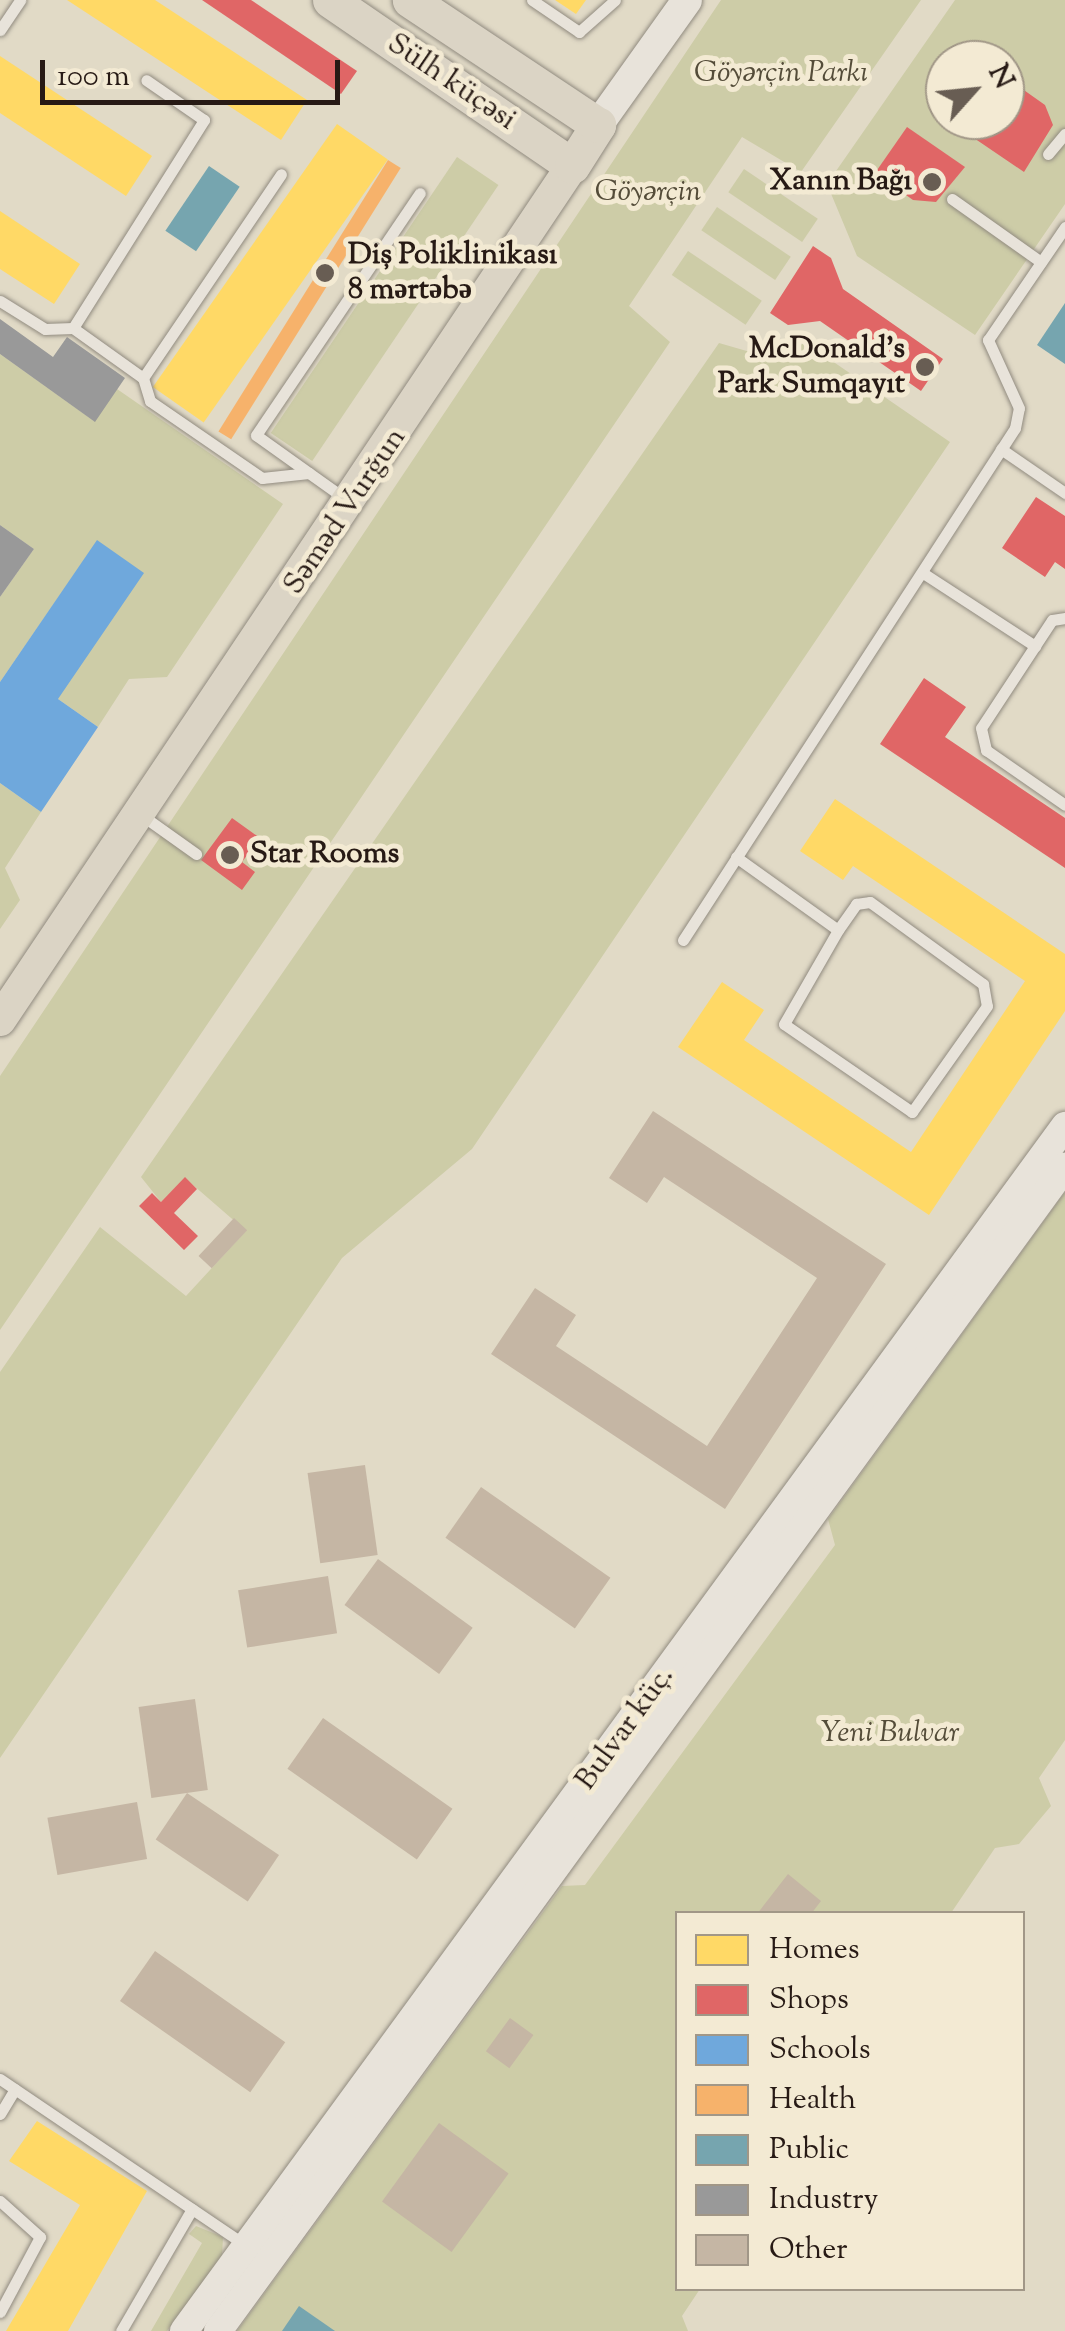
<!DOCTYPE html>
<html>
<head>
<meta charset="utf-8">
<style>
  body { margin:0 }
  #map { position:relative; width:1065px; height:2331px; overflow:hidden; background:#e1dac6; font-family:"Sorts Mill Goudy",serif }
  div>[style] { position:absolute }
  .green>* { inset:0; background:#cdcca7; transform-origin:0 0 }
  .homes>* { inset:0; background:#ffd966; transform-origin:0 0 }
  .shops>* { inset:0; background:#e06666 }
  .schools>* { inset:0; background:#6fa8dc }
  .health>* { inset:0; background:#f6b26b; transform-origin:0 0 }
  .public>* { inset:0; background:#76a5af; transform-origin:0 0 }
  .industry>* { inset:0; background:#999 }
  .building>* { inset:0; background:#c5b6a4; transform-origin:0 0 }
  .roads { filter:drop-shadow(0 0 2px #918b80) drop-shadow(0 0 2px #918b80) }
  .service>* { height:11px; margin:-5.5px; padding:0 5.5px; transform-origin:5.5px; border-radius:5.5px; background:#e8e3da }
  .tertiary>* { height:28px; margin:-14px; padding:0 14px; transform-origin:14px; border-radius:14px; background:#e8e3da }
  .secondary>* { height:30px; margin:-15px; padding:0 15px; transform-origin:15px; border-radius:15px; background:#e8e3da }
  .primary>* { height:32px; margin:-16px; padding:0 16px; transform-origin:16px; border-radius:16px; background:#dbd4c5 }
  .trunk>* { height:35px; margin:-17.5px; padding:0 17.5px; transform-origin:17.5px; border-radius:17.5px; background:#dbd4c5 }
  .dots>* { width:28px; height:28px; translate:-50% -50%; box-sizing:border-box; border:5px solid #f3ead3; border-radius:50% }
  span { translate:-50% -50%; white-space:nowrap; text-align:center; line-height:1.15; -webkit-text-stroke:10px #f3ead3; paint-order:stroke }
  .park-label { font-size:30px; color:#544c39; font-style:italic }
  .street-label { font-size:30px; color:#271a15 }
  .poi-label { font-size:30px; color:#271a15; font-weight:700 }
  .right { translate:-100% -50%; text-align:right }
  .left { translate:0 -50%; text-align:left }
  .legend { position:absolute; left:675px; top:1911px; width:350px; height:380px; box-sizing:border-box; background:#f3ead3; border:2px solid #a19787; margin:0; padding:12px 18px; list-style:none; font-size:30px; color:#271a15 }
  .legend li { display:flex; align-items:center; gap:20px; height:50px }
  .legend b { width:50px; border:2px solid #a19787 }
  .north { position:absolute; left:925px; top:40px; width:100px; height:100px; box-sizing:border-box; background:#f3ead3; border:2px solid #a19787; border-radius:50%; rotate:63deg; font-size:28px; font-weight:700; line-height:40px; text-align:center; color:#271a15 }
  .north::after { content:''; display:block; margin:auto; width:35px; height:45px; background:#685d53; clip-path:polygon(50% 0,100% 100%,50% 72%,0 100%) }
  .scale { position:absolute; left:40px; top:60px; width:300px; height:45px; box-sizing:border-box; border:5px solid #271a15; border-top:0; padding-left:12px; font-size:30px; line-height:35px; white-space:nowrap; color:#271a15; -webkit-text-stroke:8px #f3ead3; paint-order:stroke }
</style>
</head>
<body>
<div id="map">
  <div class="green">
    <i style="clip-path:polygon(721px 0,921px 0,801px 172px,742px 137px,629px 306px,670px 342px,0 1330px,0 1076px)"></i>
    <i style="clip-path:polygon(evenodd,955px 0,1065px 0,1065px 204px,975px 335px,857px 256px,827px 184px,955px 0,945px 60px,1005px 60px,1005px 120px,945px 120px,945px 60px)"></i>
    <i style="left:457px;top:157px;width:50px;height:333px;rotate:34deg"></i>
    <i style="left:744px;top:169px;width:89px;height:28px;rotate:34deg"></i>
    <i style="left:717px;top:207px;width:89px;height:28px;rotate:34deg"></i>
    <i style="left:688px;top:251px;width:89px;height:29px;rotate:34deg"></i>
    <i style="clip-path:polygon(719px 343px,764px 356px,806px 343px,950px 442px,472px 1149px,342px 1258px,0 1758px,0 1372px,100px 1227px,186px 1296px,246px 1231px,185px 1178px,161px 1202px,141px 1177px)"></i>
    <i style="clip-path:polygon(0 354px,94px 421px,117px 389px,283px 504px,167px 677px,129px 679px,98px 727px,58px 699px,97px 541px,0 682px,0 597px,34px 549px,0 525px)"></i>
    <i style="clip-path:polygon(0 783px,41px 812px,5px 868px,20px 900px,0 929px)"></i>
    <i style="clip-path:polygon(1065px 1192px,1065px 1740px,1039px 1778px,1051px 1806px,1019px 1844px,995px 1848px,951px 1913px,678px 1914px,678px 2288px,700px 2289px,682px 2316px,688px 2331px,237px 2331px,562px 1886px,585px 1885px,835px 1545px,828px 1519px)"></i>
    <i style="clip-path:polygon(196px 2226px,223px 2237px,222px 2257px,167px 2331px,151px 2331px,202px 2243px,189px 2234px)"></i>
  </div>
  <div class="homes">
    <i style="clip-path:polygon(67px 0,155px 0,307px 100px,281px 140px)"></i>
    <i style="clip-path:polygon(555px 0,586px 0,576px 14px)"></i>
    <i style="clip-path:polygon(0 56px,152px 156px,126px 196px,0 113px)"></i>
    <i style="left:337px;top:124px;width:62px;height:321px;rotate:35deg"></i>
    <i style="clip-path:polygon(0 211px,80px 264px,54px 304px,0 269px)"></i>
    <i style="clip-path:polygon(835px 799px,1065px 954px,1065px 1011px,929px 1215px,678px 1047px,722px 982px,764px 1010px,744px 1040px,911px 1152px,1025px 981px,853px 866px,843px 880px,800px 851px)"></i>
    <i style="clip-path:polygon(37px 2121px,147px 2191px,68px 2331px,6px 2331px,80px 2205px,9px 2161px)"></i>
  </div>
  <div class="shops">
    <i style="clip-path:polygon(202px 0,251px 0,357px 71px,341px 94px)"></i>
    <i style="clip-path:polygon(1007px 78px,1045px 105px,1053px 125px,1024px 172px,968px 134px,978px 120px,1005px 120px)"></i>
    <i style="clip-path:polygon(907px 127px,965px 167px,936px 202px,913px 200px,875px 173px)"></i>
    <i style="clip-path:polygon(813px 246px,831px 258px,843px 289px,943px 359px,921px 391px,820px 321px,788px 325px,770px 313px)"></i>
    <i style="clip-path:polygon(1036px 497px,1065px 516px,1065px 569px,1055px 562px,1045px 577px,1002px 548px)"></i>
    <i style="clip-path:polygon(924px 678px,966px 707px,945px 737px,1065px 818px,1065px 868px,880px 744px)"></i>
    <i style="clip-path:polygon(232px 818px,260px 838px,242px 862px,255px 872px,242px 890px,201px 860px)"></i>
    <i style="clip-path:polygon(185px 1177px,197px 1189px,174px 1213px,198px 1236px,184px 1250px,139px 1206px,152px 1193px,161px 1202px)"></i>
  </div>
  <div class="schools">
    <i style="clip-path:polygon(97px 540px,144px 573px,58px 699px,98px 727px,41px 812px,0 783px,0 682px)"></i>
  </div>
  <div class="health">
    <i style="left:388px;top:160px;width:15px;height:320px;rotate:32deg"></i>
  </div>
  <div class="public">
    <i style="left:209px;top:166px;width:37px;height:78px;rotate:34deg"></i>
    <i style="clip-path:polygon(1065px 303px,1065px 364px,1037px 345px)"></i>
    <i style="clip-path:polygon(299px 2306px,335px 2331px,282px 2331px)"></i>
  </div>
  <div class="industry">
    <i style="clip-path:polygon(0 319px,53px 357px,67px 337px,125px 378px,95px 422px,0 354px)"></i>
    <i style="clip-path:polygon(0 525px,34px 549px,0 597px)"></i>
  </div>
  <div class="building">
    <i style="clip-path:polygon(653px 1111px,886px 1264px,725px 1509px,491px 1354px,535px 1288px,576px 1315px,556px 1346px,707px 1446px,817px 1278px,664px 1177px,647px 1203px,609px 1178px)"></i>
    <i style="left:234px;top:1218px;width:18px;height:52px;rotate:43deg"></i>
    <i style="left:365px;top:1465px;width:91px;height:58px;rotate:82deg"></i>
    <i style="left:481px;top:1487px;width:158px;height:62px;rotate:35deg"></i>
    <i style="left:378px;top:1559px;width:117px;height:57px;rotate:36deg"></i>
    <i style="left:328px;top:1576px;width:58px;height:91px;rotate:81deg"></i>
    <i style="left:195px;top:1699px;width:92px;height:57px;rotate:82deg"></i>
    <i style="left:323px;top:1718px;width:158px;height:62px;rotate:35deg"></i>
    <i style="left:187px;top:1793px;width:111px;height:56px;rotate:34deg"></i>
    <i style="left:137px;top:1802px;width:58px;height:91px;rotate:80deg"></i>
    <i style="clip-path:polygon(788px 1874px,821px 1901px,811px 1914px,757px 1914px)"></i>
    <i style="left:155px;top:1951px;width:159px;height:61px;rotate:35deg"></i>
    <i style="left:510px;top:2018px;width:29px;height:41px;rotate:36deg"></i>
    <i style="left:439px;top:2123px;width:86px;height:97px;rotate:36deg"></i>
  </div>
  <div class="roads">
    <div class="service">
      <i style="left:532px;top:0;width:57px;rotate:34.2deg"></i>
      <i style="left:579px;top:32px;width:48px;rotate:-41.6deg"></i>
      <i style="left:0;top:30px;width:36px;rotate:-56deg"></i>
      <i style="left:1048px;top:154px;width:26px;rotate:-50deg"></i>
      <i style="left:952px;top:199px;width:109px;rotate:35.3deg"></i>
      <i style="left:0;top:301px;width:53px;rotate:31.9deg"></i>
      <i style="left:45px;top:329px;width:28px;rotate:-2deg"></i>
      <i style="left:73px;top:328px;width:86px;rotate:35.5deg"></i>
      <i style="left:143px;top:378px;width:24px;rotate:73deg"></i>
      <i style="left:150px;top:401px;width:136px;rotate:34.5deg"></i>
      <i style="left:262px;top:478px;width:47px;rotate:-6.1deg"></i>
      <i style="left:309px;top:473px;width:47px;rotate:35.4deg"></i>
      <i style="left:73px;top:328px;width:246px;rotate:-57.8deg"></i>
      <i style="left:204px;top:120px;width:70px;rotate:-145.4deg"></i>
      <i style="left:143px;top:378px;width:246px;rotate:-55.9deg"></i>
      <i style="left:1001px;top:449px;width:78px;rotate:34.5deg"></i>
      <i style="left:309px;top:473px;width:65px;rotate:-144.4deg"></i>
      <i style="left:256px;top:435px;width:292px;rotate:-55.9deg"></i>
      <i style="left:923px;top:573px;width:134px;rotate:33.1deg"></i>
      <i style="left:1065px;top:618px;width:13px;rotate:171deg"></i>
      <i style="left:1052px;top:620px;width:129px;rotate:123.3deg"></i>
      <i style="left:981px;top:728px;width:23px;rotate:77deg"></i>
      <i style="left:986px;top:750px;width:96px;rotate:34.8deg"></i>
      <i style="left:140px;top:814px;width:69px;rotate:35.5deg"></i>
      <i style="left:736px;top:857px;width:125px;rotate:35.6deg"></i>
      <i style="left:838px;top:930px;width:32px;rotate:-55deg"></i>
      <i style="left:856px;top:904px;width:14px;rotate:-8deg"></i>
      <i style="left:870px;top:902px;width:140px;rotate:36deg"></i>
      <i style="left:983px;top:984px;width:22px;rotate:80deg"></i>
      <i style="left:987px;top:1006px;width:130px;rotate:125.3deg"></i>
      <i style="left:912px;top:1112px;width:155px;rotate:-145.5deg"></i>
      <i style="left:784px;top:1024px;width:108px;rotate:-60.1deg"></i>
      <i style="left:683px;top:940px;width:610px;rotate:-57.04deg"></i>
      <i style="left:1015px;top:428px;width:20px;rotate:-79deg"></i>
      <i style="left:1019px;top:408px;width:75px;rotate:-114.5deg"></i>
      <i style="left:988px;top:340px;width:137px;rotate:-55.7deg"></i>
      <i style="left:0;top:2079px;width:298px;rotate:34.1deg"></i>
      <i style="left:0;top:2114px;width:29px;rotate:-59deg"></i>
      <i style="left:0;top:2201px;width:54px;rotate:42deg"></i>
      <i style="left:40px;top:2237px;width:85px;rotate:118.1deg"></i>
      <i style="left:121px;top:2331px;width:141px;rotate:-59.8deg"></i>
    </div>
    <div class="tertiary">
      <i style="left:184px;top:2331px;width:1493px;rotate:-53.83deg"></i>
      <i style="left:218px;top:2331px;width:1440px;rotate:-53.96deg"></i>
    </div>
    <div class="secondary">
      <i style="left:598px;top:125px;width:153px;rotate:-54.5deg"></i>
    </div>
    <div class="primary">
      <i style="left:0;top:1020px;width:1028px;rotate:-56.19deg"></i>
    </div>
    <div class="trunk">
      <i style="left:330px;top:0;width:293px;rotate:34.4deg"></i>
      <i style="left:572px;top:166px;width:49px;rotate:-57.6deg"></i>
      <i style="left:598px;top:125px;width:226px;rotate:-146.4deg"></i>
    </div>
  </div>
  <div class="dots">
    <i style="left:932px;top:182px;background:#685d53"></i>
    <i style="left:325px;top:273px;background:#685d53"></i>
    <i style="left:925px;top:367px;background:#685d53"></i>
    <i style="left:230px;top:855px;background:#685d53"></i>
  </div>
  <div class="park-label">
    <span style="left:781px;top:74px">Göyərçin Parkı</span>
    <span style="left:648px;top:193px">Göyərçin</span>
    <span style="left:890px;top:1734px">Yeni Bulvar</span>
  </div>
  <div class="street-label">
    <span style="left:451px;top:83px;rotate:34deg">Sülh küçəsi</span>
    <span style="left:346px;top:512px;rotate:-56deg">Səməd Vurğun</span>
    <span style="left:626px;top:1729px;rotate:-54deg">Bulvar küç.</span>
  </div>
  <div class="poi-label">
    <span class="right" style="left:912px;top:182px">Xanın Bağı</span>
    <span class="left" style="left:348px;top:273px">Diş Poliklinikası<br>8 mərtəbə</span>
    <span class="right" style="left:905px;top:367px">McDonald's<br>Park Sumqayıt</span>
    <span class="left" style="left:250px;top:855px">Star Rooms</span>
  </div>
  <ul class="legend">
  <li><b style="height:28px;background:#ffd966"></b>Homes</li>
  <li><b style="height:28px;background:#e06666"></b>Shops</li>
  <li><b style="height:28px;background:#6fa8dc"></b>Schools</li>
  <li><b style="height:28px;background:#f6b26b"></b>Health</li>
  <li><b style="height:28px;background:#76a5af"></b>Public</li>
  <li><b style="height:28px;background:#999"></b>Industry</li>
  <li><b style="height:28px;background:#c5b6a4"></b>Other</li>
  </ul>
  <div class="north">N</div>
  <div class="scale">100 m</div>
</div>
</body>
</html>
